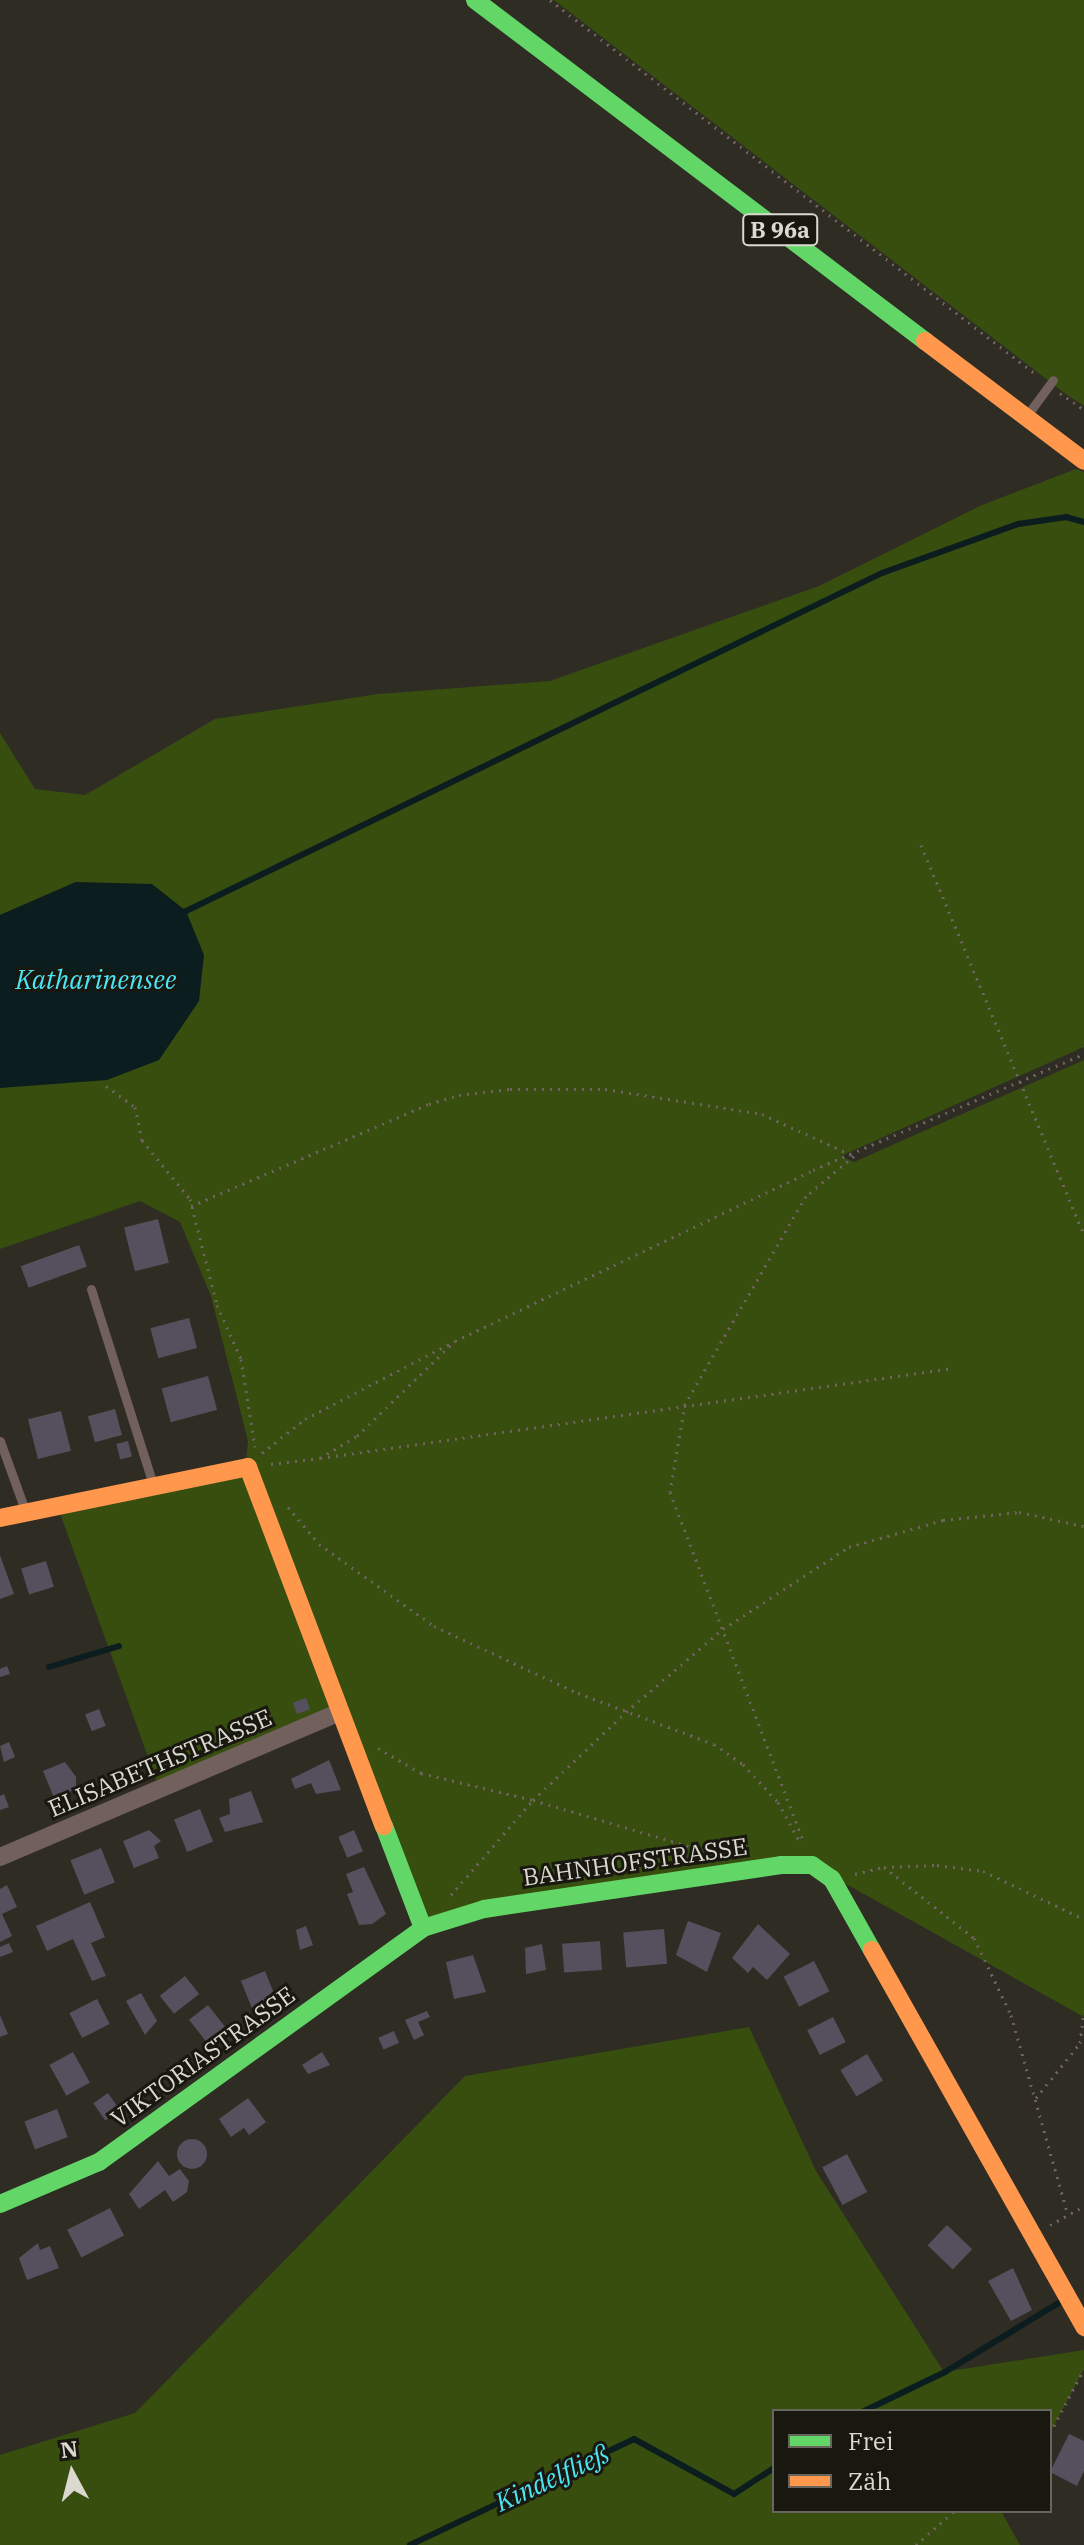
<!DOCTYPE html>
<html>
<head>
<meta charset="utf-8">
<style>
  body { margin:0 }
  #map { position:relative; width:1084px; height:2545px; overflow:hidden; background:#2f2c24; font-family:"IBM Plex Serif",serif }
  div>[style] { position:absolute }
  .green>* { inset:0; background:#374e0f }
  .water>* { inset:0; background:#0b1d1e }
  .stream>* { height:6px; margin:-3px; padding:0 3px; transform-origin:3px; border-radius:3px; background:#0b1d1e }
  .building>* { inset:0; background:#54505d; transform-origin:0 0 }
  .round { border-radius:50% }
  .path>* { height:3px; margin-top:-1.5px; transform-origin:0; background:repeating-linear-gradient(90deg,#6f6360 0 2px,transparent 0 8px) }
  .lane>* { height:9px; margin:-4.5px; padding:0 4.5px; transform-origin:4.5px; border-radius:4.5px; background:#71605c }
  .street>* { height:18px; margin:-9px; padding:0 9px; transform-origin:9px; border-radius:9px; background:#71605c }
  .fast>* { height:18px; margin:-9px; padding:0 9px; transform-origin:9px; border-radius:9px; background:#63d668 }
  .slow>* { height:18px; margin:-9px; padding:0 9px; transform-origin:9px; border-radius:9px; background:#ff974d }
  span { translate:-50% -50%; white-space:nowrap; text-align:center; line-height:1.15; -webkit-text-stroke:6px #191810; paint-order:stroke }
  .shield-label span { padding:2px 6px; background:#191810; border:2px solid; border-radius:6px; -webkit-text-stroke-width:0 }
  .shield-label { font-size:22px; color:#dbd9cf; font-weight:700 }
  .street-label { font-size:24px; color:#dbd9cf }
  .water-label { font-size:26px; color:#4be5f4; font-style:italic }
  .legend { position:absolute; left:772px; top:2409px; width:280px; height:104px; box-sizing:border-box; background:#191810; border:2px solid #67655c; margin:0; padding:10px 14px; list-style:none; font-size:24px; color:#dbd9cf }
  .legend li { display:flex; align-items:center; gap:16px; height:40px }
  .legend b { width:40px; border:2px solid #67655c }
  .north { position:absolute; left:32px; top:2433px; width:80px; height:80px; -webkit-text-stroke:6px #191810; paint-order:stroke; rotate:353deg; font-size:22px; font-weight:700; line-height:32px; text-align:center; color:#dbd9cf }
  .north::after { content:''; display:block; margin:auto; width:28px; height:36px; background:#dbd9cf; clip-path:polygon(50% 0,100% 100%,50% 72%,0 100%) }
</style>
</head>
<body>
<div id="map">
  <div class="green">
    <i style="clip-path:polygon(554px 0,1084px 0,1084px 406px,1067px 395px)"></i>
    <i style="clip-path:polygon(1076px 469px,1084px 472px,1084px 1047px,841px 1156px,854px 1162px,1084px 1060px,1084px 2017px,812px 1865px,423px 1928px,338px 1713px,160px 1790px,57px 1505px,246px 1464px,248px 1441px,211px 1296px,180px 1222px,140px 1201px,0 1249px,0 1088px,76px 882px,0 915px,0 733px,35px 789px,85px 795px,215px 719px,378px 694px,550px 681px,819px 586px,982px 505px)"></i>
    <i style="clip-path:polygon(749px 2027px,816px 2171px,944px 2372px,1084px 2350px,1084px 2369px,1050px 2433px,1050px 2411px,774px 2411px,774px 2511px,1001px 2511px,1020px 2545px,0 2545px,0 2455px,135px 2413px,465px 2076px)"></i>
  </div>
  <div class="water">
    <i style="clip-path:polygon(76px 882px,152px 884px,186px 911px,204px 955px,199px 1001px,159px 1060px,107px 1080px,0 1088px,0 915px)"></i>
  </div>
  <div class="stream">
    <i style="left:180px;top:914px;width:780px;rotate:-25.91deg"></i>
    <i style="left:882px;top:573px;width:145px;rotate:-19.8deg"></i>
    <i style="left:1018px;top:524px;width:49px;rotate:-8.3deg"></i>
    <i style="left:1066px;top:517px;width:19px;rotate:16deg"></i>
    <i style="left:49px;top:1667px;width:73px;rotate:-16.7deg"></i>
    <i style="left:864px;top:2411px;width:90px;rotate:-25.7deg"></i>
    <i style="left:945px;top:2372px;width:135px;rotate:-31.3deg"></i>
    <i style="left:410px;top:2545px;width:248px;rotate:-25.3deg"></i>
    <i style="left:634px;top:2439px;width:114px;rotate:28.8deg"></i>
    <i style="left:734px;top:2494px;width:48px;rotate:-33deg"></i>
  </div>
  <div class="building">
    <i style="left:158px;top:1219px;width:45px;height:35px;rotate:76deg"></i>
    <i style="left:79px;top:1245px;width:23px;height:62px;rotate:70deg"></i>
    <i style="left:189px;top:1318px;width:31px;height:40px;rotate:75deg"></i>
    <i style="left:208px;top:1376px;width:35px;height:48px;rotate:75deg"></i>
    <i style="left:115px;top:1409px;width:27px;height:28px;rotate:75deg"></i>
    <i style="left:61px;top:1411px;width:41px;height:34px;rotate:76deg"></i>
    <i style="left:128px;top:1441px;width:16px;height:12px;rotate:76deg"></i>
    <i style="clip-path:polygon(0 1555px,14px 1594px,0 1599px)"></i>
    <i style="left:46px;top:1561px;width:27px;height:26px;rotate:73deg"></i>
    <i style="clip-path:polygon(7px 1666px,10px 1674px,0 1677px,0 1669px)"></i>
    <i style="left:306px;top:1698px;width:12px;height:14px;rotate:70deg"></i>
    <i style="left:99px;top:1709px;width:18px;height:15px;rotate:68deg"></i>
    <i style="clip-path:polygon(9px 1742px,15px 1757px,4px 1762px,0 1746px)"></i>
    <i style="clip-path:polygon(329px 1760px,341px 1790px,316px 1794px,311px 1783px,295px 1789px,291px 1779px)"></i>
    <i style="clip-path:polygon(65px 1762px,76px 1777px,76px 1789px,54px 1798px,43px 1771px)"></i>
    <i style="clip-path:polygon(251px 1791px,263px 1822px,225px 1832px,219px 1818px,230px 1814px,229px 1799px)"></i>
    <i style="clip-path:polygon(4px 1794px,9px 1807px,0 1810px,0 1796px)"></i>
    <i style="left:200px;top:1809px;width:35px;height:28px;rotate:68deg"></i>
    <i style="clip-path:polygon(149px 1830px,161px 1841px,154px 1846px,159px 1858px,134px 1868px,123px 1841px)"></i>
    <i style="left:354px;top:1830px;width:23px;height:17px;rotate:67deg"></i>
    <i style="left:101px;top:1848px;width:37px;height:33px;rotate:68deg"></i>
    <i style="clip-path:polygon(364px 1867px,386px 1914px,372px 1924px,359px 1925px,347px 1894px,353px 1892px,346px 1874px)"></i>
    <i style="clip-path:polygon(7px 1885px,17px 1907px,2px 1914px,12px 1936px,0 1942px,0 1889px)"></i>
    <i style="clip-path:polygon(90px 1902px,105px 1937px,91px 1943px,106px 1976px,92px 1981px,73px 1939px,47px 1951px,36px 1926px)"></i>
    <i style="clip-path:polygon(688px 1921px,721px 1933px,707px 1972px,676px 1955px)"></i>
    <i style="clip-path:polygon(758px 1924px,790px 1954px,767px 1980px,753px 1967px,748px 1973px,732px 1958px)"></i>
    <i style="clip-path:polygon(306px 1926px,313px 1945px,300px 1950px,296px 1930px)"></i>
    <i style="left:664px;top:1929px;width:35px;height:41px;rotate:85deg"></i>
    <i style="left:600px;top:1941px;width:29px;height:38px;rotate:86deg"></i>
    <i style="clip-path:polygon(9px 1943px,13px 1952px,0 1957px,0 1947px)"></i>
    <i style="clip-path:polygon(542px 1944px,546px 1970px,526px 1974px,525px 1948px)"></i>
    <i style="clip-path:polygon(473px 1955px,486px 1992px,454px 1999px,446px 1962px)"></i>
    <i style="left:814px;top:1961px;width:34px;height:34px;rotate:63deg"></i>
    <i style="left:265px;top:1971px;width:29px;height:26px;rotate:68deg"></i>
    <i style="left:185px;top:1976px;width:23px;height:32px;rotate:52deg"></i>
    <i style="clip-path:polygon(141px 1993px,157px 2021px,145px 2035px,126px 2001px)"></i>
    <i style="left:97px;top:1999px;width:28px;height:31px;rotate:63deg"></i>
    <i style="left:208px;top:2005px;width:31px;height:24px;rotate:52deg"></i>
    <i style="clip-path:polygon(427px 2011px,430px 2017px,418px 2022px,424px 2035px,414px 2040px,405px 2020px)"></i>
    <i style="clip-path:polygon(0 2015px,8px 2034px,0 2037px)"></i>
    <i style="left:833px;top:2017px;width:28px;height:29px;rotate:63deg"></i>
    <i style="left:394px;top:2031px;width:13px;height:17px;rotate:67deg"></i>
    <i style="left:73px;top:2052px;width:35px;height:27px;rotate:61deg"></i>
    <i style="clip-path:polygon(322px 2052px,330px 2065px,308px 2074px,302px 2065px)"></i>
    <i style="left:867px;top:2054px;width:31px;height:31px;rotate:59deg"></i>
    <i style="left:108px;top:2093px;width:21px;height:18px;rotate:55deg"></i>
    <i style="clip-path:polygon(248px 2098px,266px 2122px,249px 2135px,244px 2128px,231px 2137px,219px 2119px)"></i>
    <i style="left:57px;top:2109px;width:30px;height:35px;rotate:69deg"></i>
    <i class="round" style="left:177px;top:2139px;width:30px;height:30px"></i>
    <i style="left:847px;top:2154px;width:43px;height:28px;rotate:62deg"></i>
    <i style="clip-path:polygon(158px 2161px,169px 2176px,180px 2169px,189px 2181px,187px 2192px,173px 2202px,165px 2190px,139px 2209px,129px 2194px)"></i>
    <i style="left:110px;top:2208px;width:31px;height:48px;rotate:63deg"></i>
    <i style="left:947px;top:2225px;width:35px;height:28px;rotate:44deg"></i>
    <i style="clip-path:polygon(38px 2243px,40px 2250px,50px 2246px,59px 2268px,27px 2280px,19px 2258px)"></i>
    <i style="clip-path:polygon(1013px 2268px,1032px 2310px,1011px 2321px,988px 2281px)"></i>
    <i style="clip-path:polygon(1069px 2434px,1084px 2441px,1084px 2471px,1077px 2486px,1050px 2472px)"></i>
  </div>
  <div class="path">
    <i style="left:550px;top:0;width:616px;rotate:37.61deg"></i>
    <i style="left:1060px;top:393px;width:29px;rotate:35deg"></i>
    <i style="left:921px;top:845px;width:422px;rotate:67.3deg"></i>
    <i style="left:106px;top:1086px;width:36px;rotate:36deg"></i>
    <i style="left:135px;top:1107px;width:34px;rotate:78deg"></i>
    <i style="left:142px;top:1140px;width:76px;rotate:50.9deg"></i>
    <i style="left:190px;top:1199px;width:109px;rotate:75.7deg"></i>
    <i style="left:217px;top:1305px;width:59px;rotate:66deg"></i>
    <i style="left:241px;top:1359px;width:89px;rotate:81deg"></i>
    <i style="left:191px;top:1206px;width:259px;rotate:-23.2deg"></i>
    <i style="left:429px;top:1104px;width:31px;rotate:-17deg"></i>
    <i style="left:459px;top:1095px;width:51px;rotate:-6.7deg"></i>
    <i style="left:510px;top:1089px;width:95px"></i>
    <i style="left:605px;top:1089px;width:159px;rotate:9deg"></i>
    <i style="left:762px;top:1114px;width:101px;rotate:24.5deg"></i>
    <i style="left:854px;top:1156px;width:62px;rotate:140.2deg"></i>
    <i style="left:806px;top:1196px;width:241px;rotate:120.2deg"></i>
    <i style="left:685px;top:1404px;width:89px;rotate:99.7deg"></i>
    <i style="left:670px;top:1492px;width:376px;rotate:69.1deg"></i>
    <i style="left:262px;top:1453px;width:55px;rotate:-38.3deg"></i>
    <i style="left:305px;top:1419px;width:169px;rotate:-27.5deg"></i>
    <i style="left:455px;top:1341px;width:397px;rotate:-25.5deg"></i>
    <i style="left:813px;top:1170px;width:295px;rotate:-23.2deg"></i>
    <i style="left:320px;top:1458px;width:639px;rotate:-8.09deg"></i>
    <i style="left:271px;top:1464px;width:49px;rotate:-7deg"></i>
    <i style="left:320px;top:1458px;width:43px;rotate:-30.7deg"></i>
    <i style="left:357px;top:1436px;width:132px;rotate:-44.1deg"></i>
    <i style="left:288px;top:1507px;width:48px;rotate:50deg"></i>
    <i style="left:319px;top:1544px;width:141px;rotate:35.5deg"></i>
    <i style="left:434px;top:1626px;width:159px;rotate:25deg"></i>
    <i style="left:578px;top:1693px;width:145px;rotate:20.6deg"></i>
    <i style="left:714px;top:1744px;width:35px;rotate:35deg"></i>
    <i style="left:743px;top:1764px;width:52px;rotate:47.4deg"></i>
    <i style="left:778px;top:1802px;width:48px;rotate:61.3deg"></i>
    <i style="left:378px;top:1748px;width:50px;rotate:30.2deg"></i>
    <i style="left:421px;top:1773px;width:115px;rotate:13.6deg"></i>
    <i style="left:533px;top:1800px;width:187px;rotate:16.5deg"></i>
    <i style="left:884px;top:1867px;width:115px;rotate:38.3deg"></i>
    <i style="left:974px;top:1938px;width:85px;rotate:64.3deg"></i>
    <i style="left:1011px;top:2015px;width:205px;rotate:74.1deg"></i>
    <i style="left:855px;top:1874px;width:30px;rotate:-14deg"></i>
    <i style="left:884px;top:1867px;width:53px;rotate:-2.2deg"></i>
    <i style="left:937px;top:1865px;width:46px;rotate:7.4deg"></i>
    <i style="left:983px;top:1871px;width:112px;rotate:25.4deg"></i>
    <i style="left:451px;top:1895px;width:125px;rotate:-49.2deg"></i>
    <i style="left:533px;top:1800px;width:128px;rotate:-43.4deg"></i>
    <i style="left:626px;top:1712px;width:128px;rotate:-40.6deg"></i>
    <i style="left:723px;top:1629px;width:150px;rotate:-33.1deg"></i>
    <i style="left:849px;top:1547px;width:98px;rotate:-16deg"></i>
    <i style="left:943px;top:1520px;width:76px;rotate:-6deg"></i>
    <i style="left:1019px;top:1512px;width:66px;rotate:12.2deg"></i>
    <i style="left:1036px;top:2098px;width:70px;rotate:-51.3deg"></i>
    <i style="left:1080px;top:2043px;width:32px;rotate:-83deg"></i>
    <i style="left:1050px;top:2225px;width:39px;rotate:-29deg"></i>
    <i style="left:1050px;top:2433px;width:72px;rotate:-62deg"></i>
    <i style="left:916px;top:2545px;width:51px;rotate:-41.8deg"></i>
  </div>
  <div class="lane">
    <i style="left:1028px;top:414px;width:42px;rotate:-53.7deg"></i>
    <i style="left:91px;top:1289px;width:205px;rotate:72.4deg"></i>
    <i style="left:0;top:1441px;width:73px;rotate:70.1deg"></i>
  </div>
  <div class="street">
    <i style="left:0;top:1857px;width:367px;rotate:-23.1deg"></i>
  </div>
  <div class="fast">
    <i style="left:475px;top:0;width:565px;rotate:37.15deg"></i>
    <i style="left:384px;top:1826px;width:109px;rotate:69.1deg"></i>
    <i style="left:423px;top:1928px;width:64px;rotate:-17.3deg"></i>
    <i style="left:484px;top:1909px;width:300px;rotate:-8.4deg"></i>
    <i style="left:781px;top:1865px;width:31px"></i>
    <i style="left:812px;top:1865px;width:24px;rotate:35deg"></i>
    <i style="left:832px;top:1879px;width:81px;rotate:60.6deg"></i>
    <i style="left:0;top:2204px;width:108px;rotate:-23deg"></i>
    <i style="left:99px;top:2162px;width:400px;rotate:-35.8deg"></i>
  </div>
  <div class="slow">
    <i style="left:925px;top:341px;width:199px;rotate:37deg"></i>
    <i style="left:0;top:1518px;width:253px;rotate:-11.6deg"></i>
    <i style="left:248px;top:1467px;width:384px;rotate:69.3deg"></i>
    <i style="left:872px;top:1950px;width:433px;rotate:60.6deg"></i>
  </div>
  <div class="shield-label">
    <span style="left:780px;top:230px">B 96a</span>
  </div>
  <div class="street-label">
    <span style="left:160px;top:1763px;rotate:-23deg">ELISABETHSTRASSE</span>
    <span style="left:635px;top:1862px;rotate:-8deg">BAHNHOFSTRASSE</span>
    <span style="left:203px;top:2057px;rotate:-36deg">VIKTORIASTRASSE</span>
  </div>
  <div class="water-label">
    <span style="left:96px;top:980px">Katharinensee</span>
    <span style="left:552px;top:2478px;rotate:-25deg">Kindelfließ</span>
  </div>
  <ul class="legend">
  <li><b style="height:10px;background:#63d668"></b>Frei</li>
  <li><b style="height:10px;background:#ff974d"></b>Zäh</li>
  </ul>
  <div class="north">N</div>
</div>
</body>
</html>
